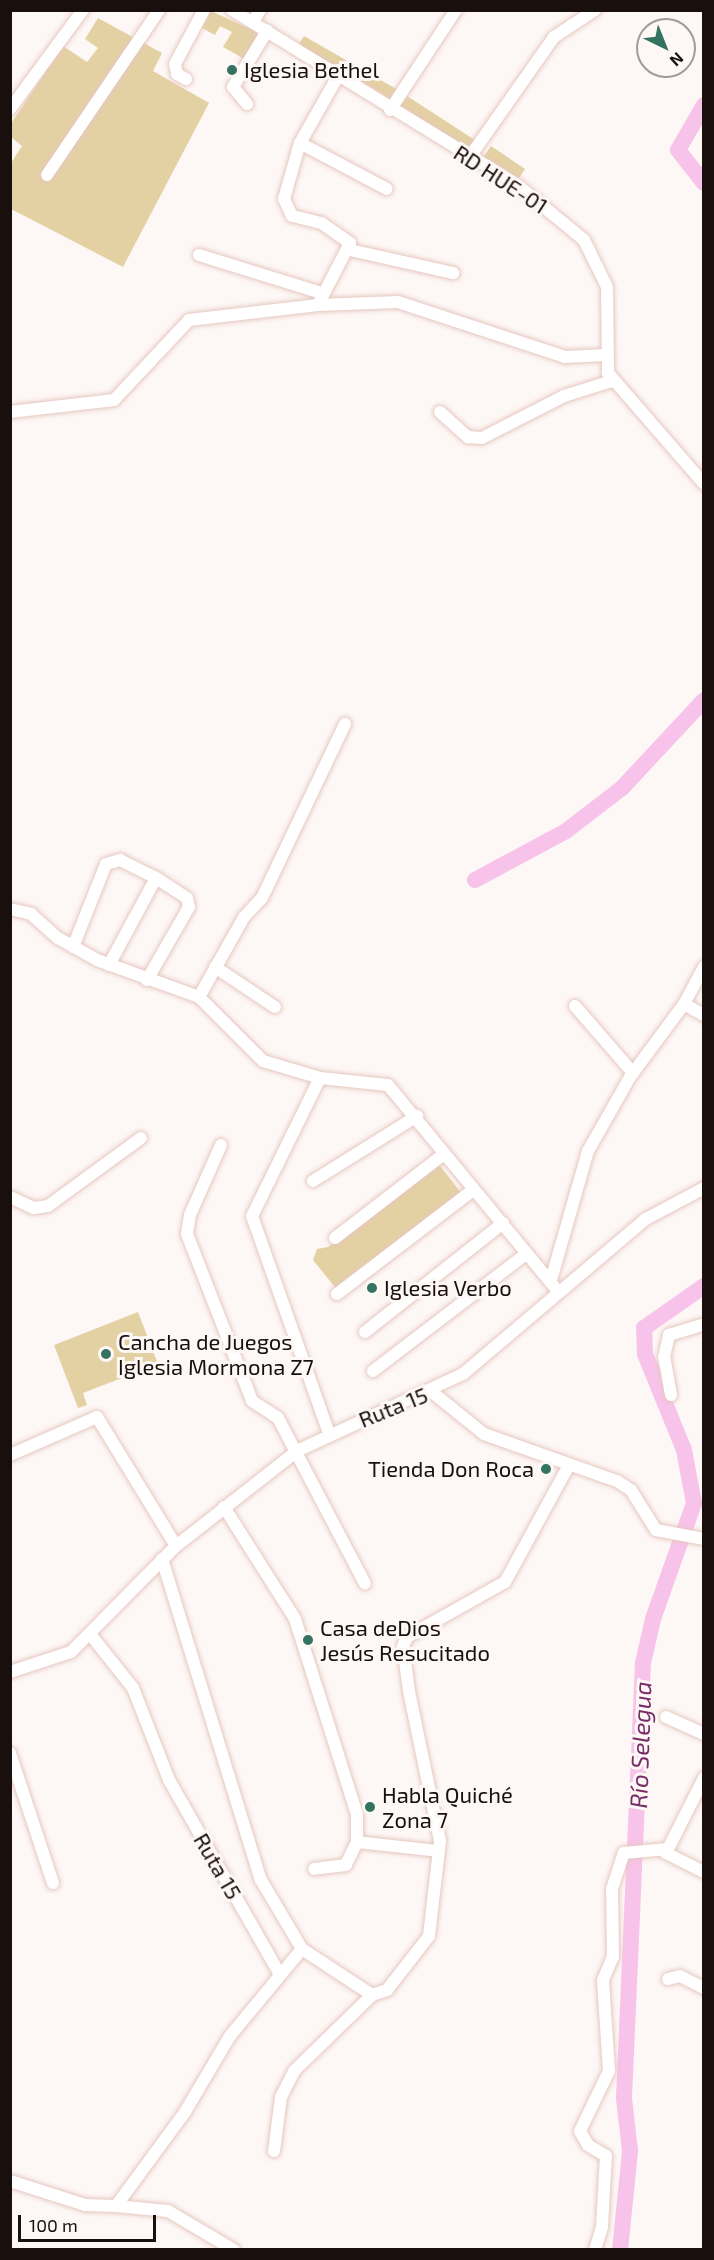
<!DOCTYPE html>
<html>
<head>
<meta charset="utf-8">
<style>
  body { margin:0 }
  #map { position:relative; width:714px; height:2260px; overflow:hidden; background:#fdf7f5; font-family:"Exo 2",sans-serif }
  div>[style] { position:absolute }
  .green>* { inset:0; background:#e4d1a3; transform-origin:0 0 }
  .river>* { height:16px; margin:-8px; padding:0 8px; transform-origin:8px; border-radius:8px; background:#f8c3ea }
  .roads { filter:drop-shadow(0 0 2px #e6c7c0) drop-shadow(0 0 2px #e6c7c0) }
  .minor>* { height:12px; margin:-6px; padding:0 6px; transform-origin:6px; border-radius:6px; background:#fff }
  .dots>* { width:16px; height:16px; translate:-50% -50%; box-sizing:border-box; border:3px solid #fdf7f5; border-radius:50% }
  span { translate:-50% -50%; white-space:nowrap; text-align:center; line-height:1.15; -webkit-text-stroke:6px #fdf7f5; paint-order:stroke }
  .poi-label { font-size:22px; color:#190f0c }
  .left { translate:0 -50%; text-align:left }
  .right { translate:-100% -50%; text-align:right }
  .street-label { font-size:22px; color:#190f0c }
  .water-label { font-size:24px; color:#772c68; font-style:italic }
  .frame { position:absolute; inset:0; border:12px solid #190f0c; pointer-events:none }
  .north { position:absolute; left:636px; top:18px; width:60px; height:60px; box-sizing:border-box; background:#fdf7f5; border:2px solid #a29a98; border-radius:50%; rotate:137deg; font-size:16px; font-weight:700; line-height:24px; text-align:center; color:#190f0c }
  .north::after { content:''; display:block; margin:auto; width:21px; height:27px; background:#347361; clip-path:polygon(50% 0,100% 100%,50% 72%,0 100%) }
  .scale { position:absolute; left:18px; top:2215px; width:138px; height:27px; box-sizing:border-box; border:3px solid #190f0c; border-top:0; padding-left:8px; font-size:18px; line-height:21px; white-space:nowrap; color:#190f0c; -webkit-text-stroke:4px #fdf7f5; paint-order:stroke }
</style>
</head>
<body>
<div id="map">
  <div class="green">
    <i style="clip-path:polygon(211px 11px,264px 35px,248px 61px,223px 47px,232px 32px,220px 26px,215px 35px,202px 28px)"></i>
    <i style="clip-path:polygon(98px 18px,162px 53px,153px 71px,209px 103px,123px 267px,11px 209px,11px 163px,22px 146px,11px 137px,10px 125px,63px 46px,87px 62px,98px 48px,85px 39px)"></i>
    <i style="clip-path:polygon(304px 36px,398px 90px,392px 100px,299px 44px)"></i>
    <i style="left:407px;top:96px;width:85px;height:14px;rotate:33deg"></i>
    <i style="left:491px;top:146px;width:41px;height:13px;rotate:34deg"></i>
    <i style="clip-path:polygon(437px 1162px,462px 1194px,338px 1291px,313px 1260px,317px 1249px,328px 1247px)"></i>
    <i style="clip-path:polygon(138px 1312px,158px 1364px,83px 1393px,87px 1405px,78px 1408px,54px 1345px)"></i>
  </div>
  <div class="river">
    <i style="left:704px;top:105px;width:52px;rotate:120deg"></i>
    <i style="left:678px;top:150px;width:42px;rotate:51.8deg"></i>
    <i style="left:475px;top:880px;width:103px;rotate:-28.3deg"></i>
    <i style="left:566px;top:831px;width:71px;rotate:-37.5deg"></i>
    <i style="left:622px;top:788px;width:120px;rotate:-47deg"></i>
    <i style="left:620px;top:2250px;width:100px;rotate:-84.2deg"></i>
    <i style="left:630px;top:2151px;width:53px;rotate:-96.5deg"></i>
    <i style="left:624px;top:2098px;width:435px;rotate:-87.5deg"></i>
    <i style="left:643px;top:1663px;width:45px;rotate:-77.2deg"></i>
    <i style="left:653px;top:1619px;width:123px;rotate:-70.5deg"></i>
    <i style="left:694px;top:1503px;width:54px;rotate:-100.7deg"></i>
    <i style="left:684px;top:1450px;width:104px;rotate:-112.1deg"></i>
    <i style="left:645px;top:1354px;width:26px;rotate:-92deg"></i>
    <i style="left:644px;top:1328px;width:73px;rotate:-35deg"></i>
  </div>
  <div class="roads">
    <div class="minor">
      <i style="left:232px;top:10px;width:333px;rotate:31.5deg"></i>
      <i style="left:516px;top:184px;width:88px;rotate:39.5deg"></i>
      <i style="left:584px;top:240px;width:52px;rotate:63.9deg"></i>
      <i style="left:607px;top:287px;width:86px;rotate:89.3deg"></i>
      <i style="left:608px;top:373px;width:147px;rotate:49.1deg"></i>
      <i style="left:253px;top:22px;width:14px;rotate:-60deg"></i>
      <i style="left:186px;top:79px;width:10px;rotate:-151deg"></i>
      <i style="left:177px;top:74px;width:10px;rotate:-101deg"></i>
      <i style="left:175px;top:64px;width:61px;rotate:-61.8deg"></i>
      <i style="left:247px;top:104px;width:22px;rotate:-129deg"></i>
      <i style="left:233px;top:87px;width:66px;rotate:-58.7deg"></i>
      <i style="left:10px;top:109px;width:123px;rotate:-53.6deg"></i>
      <i style="left:390px;top:110px;width:120px;rotate:-56.6deg"></i>
      <i style="left:300px;top:143px;width:98px;rotate:27.9deg"></i>
      <i style="left:469px;top:158px;width:148px;rotate:-54.9deg"></i>
      <i style="left:554px;top:37px;width:49px;rotate:-33.4deg"></i>
      <i style="left:47px;top:175px;width:199px;rotate:-55.8deg"></i>
      <i style="left:350px;top:250px;width:106px;rotate:12.6deg"></i>
      <i style="left:199px;top:255px;width:129px;rotate:17.2deg"></i>
      <i style="left:318px;top:305px;width:70px;rotate:-62.7deg"></i>
      <i style="left:350px;top:243px;width:35px;rotate:-145deg"></i>
      <i style="left:321px;top:223px;width:30px;rotate:-166deg"></i>
      <i style="left:292px;top:216px;width:19px;rotate:-115deg"></i>
      <i style="left:284px;top:199px;width:58px;rotate:-74.1deg"></i>
      <i style="left:300px;top:143px;width:75px;rotate:-60.4deg"></i>
      <i style="left:10px;top:412px;width:105px;rotate:-6.6deg"></i>
      <i style="left:114px;top:400px;width:110px;rotate:-46.8deg"></i>
      <i style="left:189px;top:320px;width:130px;rotate:-6.6deg"></i>
      <i style="left:318px;top:305px;width:80px;rotate:-2.1deg"></i>
      <i style="left:398px;top:302px;width:176px;rotate:18.2deg"></i>
      <i style="left:565px;top:357px;width:41px;rotate:-2.8deg"></i>
      <i style="left:440px;top:412px;width:38px;rotate:42deg"></i>
      <i style="left:468px;top:437px;width:14px;rotate:4deg"></i>
      <i style="left:482px;top:438px;width:92px;rotate:-27.1deg"></i>
      <i style="left:564px;top:396px;width:50px;rotate:-17.4deg"></i>
      <i style="left:10px;top:909px;width:22px;rotate:13deg"></i>
      <i style="left:31px;top:914px;width:36px;rotate:42deg"></i>
      <i style="left:58px;top:938px;width:45px;rotate:29.4deg"></i>
      <i style="left:97px;top:960px;width:109px;rotate:19.9deg"></i>
      <i style="left:199px;top:997px;width:91px;rotate:45deg"></i>
      <i style="left:263px;top:1061px;width:59px;rotate:16.6deg"></i>
      <i style="left:320px;top:1078px;width:68px;rotate:5.9deg"></i>
      <i style="left:388px;top:1085px;width:267px;rotate:50.5deg"></i>
      <i style="left:73px;top:947px;width:89px;rotate:-68.3deg"></i>
      <i style="left:106px;top:864px;width:15px;rotate:-16deg"></i>
      <i style="left:120px;top:860px;width:40px;rotate:26.6deg"></i>
      <i style="left:156px;top:878px;width:99px;rotate:118.4deg"></i>
      <i style="left:215px;top:967px;width:72px;rotate:33.7deg"></i>
      <i style="left:147px;top:980px;width:84px;rotate:-60.1deg"></i>
      <i style="left:189px;top:907px;width:9px;rotate:-103deg"></i>
      <i style="left:187px;top:898px;width:37px;rotate:-147deg"></i>
      <i style="left:199px;top:997px;width:92px;rotate:-60.6deg"></i>
      <i style="left:244px;top:917px;width:26px;rotate:-47deg"></i>
      <i style="left:262px;top:898px;width:193px;rotate:-64.5deg"></i>
      <i style="left:684px;top:1004px;width:23px;rotate:29deg"></i>
      <i style="left:575px;top:1006px;width:89px;rotate:49.1deg"></i>
      <i style="left:320px;top:1078px;width:154px;rotate:116.2deg"></i>
      <i style="left:252px;top:1216px;width:231px;rotate:70.5deg"></i>
      <i style="left:221px;top:1145px;width:77px;rotate:113.9deg"></i>
      <i style="left:190px;top:1215px;width:19px;rotate:99deg"></i>
      <i style="left:187px;top:1234px;width:179px;rotate:68.7deg"></i>
      <i style="left:252px;top:1401px;width:31px;rotate:33deg"></i>
      <i style="left:278px;top:1418px;width:187px;rotate:62.3deg"></i>
      <i style="left:313px;top:1181px;width:123px;rotate:-32deg"></i>
      <i style="left:10px;top:1197px;width:26px;rotate:25deg"></i>
      <i style="left:34px;top:1208px;width:14px;rotate:-8deg"></i>
      <i style="left:48px;top:1206px;width:115px;rotate:-36.2deg"></i>
      <i style="left:335px;top:1238px;width:138px;rotate:-37.6deg"></i>
      <i style="left:551px;top:1280px;width:134px;rotate:-74deg"></i>
      <i style="left:588px;top:1151px;width:85px;rotate:-60.4deg"></i>
      <i style="left:630px;top:1077px;width:91px;rotate:-53.5deg"></i>
      <i style="left:684px;top:1004px;width:42px;rotate:-61.6deg"></i>
      <i style="left:337px;top:1294px;width:171px;rotate:-37.4deg"></i>
      <i style="left:365px;top:1332px;width:176px;rotate:-38.3deg"></i>
      <i style="left:373px;top:1371px;width:193px;rotate:-37.4deg"></i>
      <i style="left:432px;top:1392px;width:67px;rotate:38.9deg"></i>
      <i style="left:484px;top:1434px;width:141px;rotate:19.5deg"></i>
      <i style="left:617px;top:1481px;width:17px;rotate:33deg"></i>
      <i style="left:631px;top:1490px;width:47px;rotate:58deg"></i>
      <i style="left:656px;top:1530px;width:49px;rotate:10.6deg"></i>
      <i style="left:671px;top:1395px;width:39px;rotate:-100deg"></i>
      <i style="left:664px;top:1357px;width:23px;rotate:-77deg"></i>
      <i style="left:669px;top:1335px;width:37px;rotate:-17deg"></i>
      <i style="left:10px;top:1455px;width:95px;rotate:-23.6deg"></i>
      <i style="left:97px;top:1417px;width:151px;rotate:58.5deg"></i>
      <i style="left:224px;top:1507px;width:133px;rotate:57.6deg"></i>
      <i style="left:295px;top:1619px;width:206px;rotate:72.4deg"></i>
      <i style="left:357px;top:1815px;width:27px;rotate:90deg"></i>
      <i style="left:357px;top:1842px;width:25px;rotate:116deg"></i>
      <i style="left:346px;top:1865px;width:32px;rotate:173deg"></i>
      <i style="left:162px;top:1559px;width:336px;rotate:72.9deg"></i>
      <i style="left:261px;top:1880px;width:80px;rotate:59.3deg"></i>
      <i style="left:302px;top:1949px;width:84px;rotate:33.3deg"></i>
      <i style="left:90px;top:1634px;width:69px;rotate:51.5deg"></i>
      <i style="left:133px;top:1688px;width:99px;rotate:68.6deg"></i>
      <i style="left:169px;top:1780px;width:222px;rotate:60.3deg"></i>
      <i style="left:10px;top:1672px;width:64px;rotate:-18.2deg"></i>
      <i style="left:71px;top:1652px;width:149px;rotate:-45.3deg"></i>
      <i style="left:176px;top:1546px;width:154px;rotate:-38.1deg"></i>
      <i style="left:297px;top:1451px;width:183px;rotate:-24.9deg"></i>
      <i style="left:463px;top:1374px;width:240px;rotate:-40.3deg"></i>
      <i style="left:646px;top:1219px;width:66px;rotate:-28.1deg"></i>
      <i style="left:666px;top:1717px;width:42px;rotate:24.1deg"></i>
      <i style="left:10px;top:1753px;width:137px;rotate:71.7deg"></i>
      <i style="left:704px;top:1778px;width:84px;rotate:116.9deg"></i>
      <i style="left:666px;top:1853px;width:42px;rotate:26.6deg"></i>
      <i style="left:357px;top:1842px;width:82px;rotate:6.3deg"></i>
      <i style="left:668px;top:1979px;width:12px;rotate:-14deg"></i>
      <i style="left:680px;top:1976px;width:27px;rotate:27deg"></i>
      <i style="left:274px;top:2151px;width:54px;rotate:-82.6deg"></i>
      <i style="left:281px;top:2097px;width:30px;rotate:-63deg"></i>
      <i style="left:295px;top:2070px;width:107px;rotate:-44.2deg"></i>
      <i style="left:372px;top:1995px;width:16px;rotate:-18deg"></i>
      <i style="left:387px;top:1990px;width:68px;rotate:-52.1deg"></i>
      <i style="left:429px;top:1936px;width:96px;rotate:-83.4deg"></i>
      <i style="left:440px;top:1841px;width:153px;rotate:-101.7deg"></i>
      <i style="left:409px;top:1691px;width:45px;rotate:-97.6deg"></i>
      <i style="left:403px;top:1646px;width:10px;rotate:-66deg"></i>
      <i style="left:407px;top:1637px;width:112px;rotate:-29.3deg"></i>
      <i style="left:505px;top:1582px;width:131px;rotate:-61.3deg"></i>
      <i style="left:10px;top:2181px;width:79px;rotate:17.7deg"></i>
      <i style="left:85px;top:2205px;width:31px;rotate:2deg"></i>
      <i style="left:116px;top:2206px;width:117px;rotate:-53.7deg"></i>
      <i style="left:185px;top:2112px;width:88px;rotate:-59.4deg"></i>
      <i style="left:230px;top:2036px;width:113px;rotate:-50.4deg"></i>
      <i style="left:116px;top:2206px;width:52px;rotate:5.5deg"></i>
      <i style="left:168px;top:2211px;width:77px;rotate:30.6deg"></i>
      <i style="left:595px;top:2250px;width:24px;rotate:-73deg"></i>
      <i style="left:602px;top:2227px;width:71px;rotate:-86.8deg"></i>
      <i style="left:606px;top:2156px;width:21px;rotate:-149deg"></i>
      <i style="left:588px;top:2145px;width:16px;rotate:-120deg"></i>
      <i style="left:580px;top:2131px;width:67px;rotate:-64.2deg"></i>
      <i style="left:609px;top:2071px;width:91px;rotate:-93.8deg"></i>
      <i style="left:603px;top:1980px;width:25px;rotate:-67deg"></i>
      <i style="left:613px;top:1957px;width:68px;rotate:-90.8deg"></i>
      <i style="left:612px;top:1889px;width:38px;rotate:-72deg"></i>
      <i style="left:624px;top:1853px;width:43px;rotate:-5.3deg"></i>
    </div>
  </div>
  <div class="dots">
    <i style="left:232px;top:70px;background:#347361"></i>
    <i style="left:372px;top:1288px;background:#347361"></i>
    <i style="left:106px;top:1354px;background:#347361"></i>
    <i style="left:546px;top:1469px;background:#347361"></i>
    <i style="left:308px;top:1640px;background:#347361"></i>
    <i style="left:370px;top:1807px;background:#347361"></i>
  </div>
  <div class="poi-label">
    <span class="left" style="left:244px;top:70px">Iglesia Bethel</span>
    <span class="left" style="left:384px;top:1288px">Iglesia Verbo</span>
    <span class="left" style="left:118px;top:1354px">Cancha de Juegos<br>Iglesia Mormona Z7</span>
    <span class="right" style="left:534px;top:1469px">Tienda Don Roca</span>
    <span class="left" style="left:320px;top:1640px">Casa deDios<br>Jesús Resucitado</span>
    <span class="left" style="left:382px;top:1807px">Habla Quiché<br>Zona 7</span>
  </div>
  <div class="street-label">
    <span style="left:501px;top:179px;rotate:33deg">RD HUE-01</span>
    <span style="left:393px;top:1407px;rotate:-22deg">Ruta 15</span>
    <span style="left:218px;top:1866px;rotate:60deg">Ruta 15</span>
  </div>
  <div class="water-label">
    <span style="left:640px;top:1745px;rotate:-88deg">Río Selegua</span>
  </div>
  <div class="frame"></div>
  <div class="north">N</div>
  <div class="scale">100 m</div>
</div>
</body>
</html>
